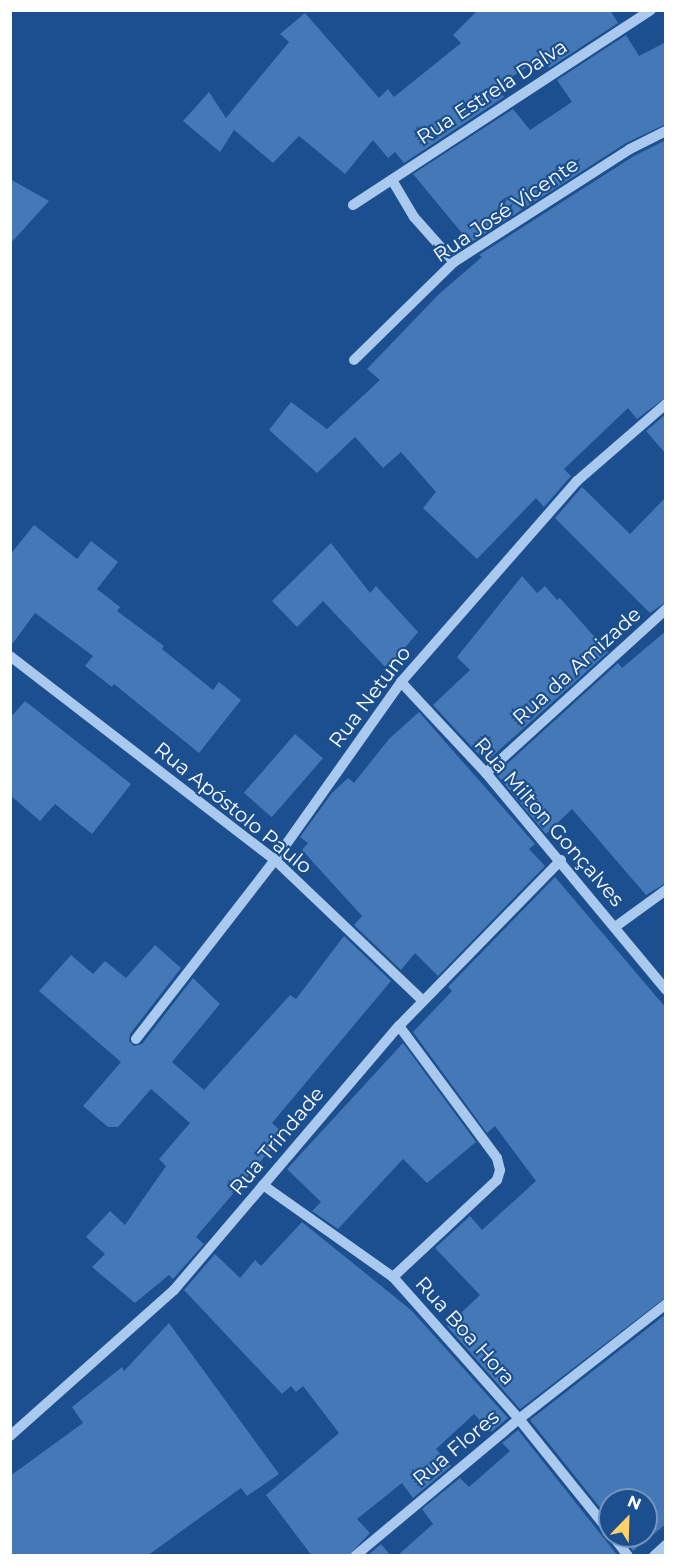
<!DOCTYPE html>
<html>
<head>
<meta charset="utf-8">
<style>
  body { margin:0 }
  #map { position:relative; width:676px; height:1566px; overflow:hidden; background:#1b4f8f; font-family:Montserrat,sans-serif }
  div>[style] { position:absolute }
  .building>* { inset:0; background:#4478b7; transform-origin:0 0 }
  .minor>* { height:10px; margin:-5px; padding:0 5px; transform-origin:5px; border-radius:5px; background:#a9c9ee }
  span { translate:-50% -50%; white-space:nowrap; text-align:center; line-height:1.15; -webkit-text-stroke:4.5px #1b4f8f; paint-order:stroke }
  .street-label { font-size:20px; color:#fff }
  .frame { position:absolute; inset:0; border:12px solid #fff; pointer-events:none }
  .north { position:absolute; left:598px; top:1488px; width:60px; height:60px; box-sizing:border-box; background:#1b4f8f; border:2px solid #7695bc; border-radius:50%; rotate:23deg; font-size:16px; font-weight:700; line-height:24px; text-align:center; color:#fff }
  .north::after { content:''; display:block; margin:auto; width:21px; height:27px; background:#ffd166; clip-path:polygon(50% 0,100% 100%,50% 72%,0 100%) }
</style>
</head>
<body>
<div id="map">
  <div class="building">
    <i style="clip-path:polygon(478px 10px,610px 10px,618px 23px,549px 68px,542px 57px,496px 87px,504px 97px,404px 163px,395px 152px,388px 158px,373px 140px,345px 174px,299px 136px,273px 163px,234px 130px,220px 152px,183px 121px,209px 92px,226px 118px,289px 42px,280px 34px,305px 13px,379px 98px,388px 89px,394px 97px,461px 43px,453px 35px)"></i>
    <i style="clip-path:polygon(626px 35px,639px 56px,666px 42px,666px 124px,626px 143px,470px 243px,413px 174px,513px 109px,530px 130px,572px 102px,557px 80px)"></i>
    <i style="clip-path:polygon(666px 140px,666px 397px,637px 419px,628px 408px,564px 469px,571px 476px,544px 507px,536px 498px,477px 559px,423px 508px,436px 492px,401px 452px,383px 468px,355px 437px,317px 473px,269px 430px,291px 402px,327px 429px,380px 380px,367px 369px,439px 294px,482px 257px,479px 255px,634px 156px)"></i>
    <i style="clip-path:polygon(10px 179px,49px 201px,10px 244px)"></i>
    <i style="clip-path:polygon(666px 414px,666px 454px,646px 431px)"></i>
    <i style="clip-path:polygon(582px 487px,630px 534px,666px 497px,666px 602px,650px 613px,555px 518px)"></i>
    <i style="clip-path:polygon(34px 525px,77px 559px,91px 541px,118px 562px,97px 589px,120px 607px,117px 611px,164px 646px,162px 649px,213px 690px,219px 682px,241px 700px,199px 753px,114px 684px,112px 687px,85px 666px,93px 656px,35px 613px,10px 647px,10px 555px)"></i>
    <i style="clip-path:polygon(331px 543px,370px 593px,376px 586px,418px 632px,387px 669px,323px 601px,297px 627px,272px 601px)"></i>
    <i style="clip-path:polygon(522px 576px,537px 593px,545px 586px,557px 600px,560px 598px,608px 652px,486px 762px,433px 705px,470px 670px,457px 657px)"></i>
    <i style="clip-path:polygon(666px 631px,666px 883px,646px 895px,572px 809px,546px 834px,496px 774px,618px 663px,622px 668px)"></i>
    <i style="clip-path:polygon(25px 701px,131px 784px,92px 834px,55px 804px,40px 821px,10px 795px,10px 718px)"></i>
    <i style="clip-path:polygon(419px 712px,535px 844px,529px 849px,545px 866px,438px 976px,415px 953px,401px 970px,354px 925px,362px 916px,302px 850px,308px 843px,300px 837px,332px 793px,348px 778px,354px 783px,389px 739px)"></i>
    <i style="left:295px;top:734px;width:37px;height:78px;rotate:41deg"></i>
    <i style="clip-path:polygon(555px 877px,666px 1008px,666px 1297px,520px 1409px,447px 1326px,480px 1295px,435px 1248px,470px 1216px,482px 1230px,536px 1181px,495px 1126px,487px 1133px,413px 1032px,452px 991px,448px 987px)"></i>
    <i style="clip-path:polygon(344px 936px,391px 981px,272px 1123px,284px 1134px,196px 1237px,204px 1244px,173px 1279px,169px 1275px,135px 1303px,92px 1267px,105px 1254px,86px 1237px,110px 1211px,125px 1225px,166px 1166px,159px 1159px,190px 1123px,151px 1089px,118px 1127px,108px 1127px,83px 1106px,121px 1062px,39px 991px,71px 955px,93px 974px,105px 961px,126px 978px,155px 945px,181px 968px,130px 1034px,129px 1041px,134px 1046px,142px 1044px,193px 978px,220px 1004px,172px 1062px,204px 1090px,290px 995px,296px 999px)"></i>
    <i style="clip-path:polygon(403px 1043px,476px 1142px,427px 1183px,403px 1159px,338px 1229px,312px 1211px,321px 1202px,287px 1169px)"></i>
    <i style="clip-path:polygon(302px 1222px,411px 1310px,508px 1418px,491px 1432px,474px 1414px,436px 1449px,451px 1466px,413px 1498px,402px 1483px,357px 1519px,370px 1533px,348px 1556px,312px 1556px,266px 1495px,339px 1433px,303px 1386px,296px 1392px,291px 1386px,282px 1394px,184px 1290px,215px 1254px,240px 1278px,255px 1260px,261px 1266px)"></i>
    <i style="clip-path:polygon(666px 1314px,666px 1524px,633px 1551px,622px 1536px,646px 1536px,646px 1500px,610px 1500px,610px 1520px,530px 1420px)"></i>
    <i style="clip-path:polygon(169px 1323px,279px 1474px,247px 1496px,241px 1488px,147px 1556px,10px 1556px,10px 1476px,83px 1423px,72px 1407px,122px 1367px,124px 1371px)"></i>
    <i style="clip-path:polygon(518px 1430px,618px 1556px,397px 1556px,433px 1524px,422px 1509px,460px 1478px,469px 1487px,510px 1451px,502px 1443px)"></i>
    <i style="clip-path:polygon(381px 1544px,391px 1556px,367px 1556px)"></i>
  </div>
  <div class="minor">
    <i style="left:392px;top:180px;width:43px;rotate:59.3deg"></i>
    <i style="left:414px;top:217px;width:60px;rotate:48.4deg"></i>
    <i style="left:353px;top:205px;width:356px;rotate:-33.2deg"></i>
    <i style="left:354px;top:360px;width:140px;rotate:-44.4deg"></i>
    <i style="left:454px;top:262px;width:209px;rotate:-32.7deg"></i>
    <i style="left:630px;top:149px;width:40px;rotate:-26.6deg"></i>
    <i style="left:10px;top:656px;width:334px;rotate:37.6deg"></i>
    <i style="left:275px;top:860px;width:204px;rotate:43.6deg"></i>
    <i style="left:401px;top:682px;width:125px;rotate:47deg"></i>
    <i style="left:486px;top:773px;width:282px;rotate:50.3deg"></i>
    <i style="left:486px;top:773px;width:244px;rotate:-42.3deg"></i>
    <i style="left:615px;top:927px;width:63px;rotate:-36deg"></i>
    <i style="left:136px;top:1039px;width:227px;rotate:-52.2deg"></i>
    <i style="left:275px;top:860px;width:218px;rotate:-54.7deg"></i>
    <i style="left:401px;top:682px;width:267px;rotate:-48.8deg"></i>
    <i style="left:577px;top:481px;width:118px;rotate:-40.9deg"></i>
    <i style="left:263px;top:1185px;width:159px;rotate:35.3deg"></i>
    <i style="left:393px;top:1277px;width:190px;rotate:48.4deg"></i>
    <i style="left:519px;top:1419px;width:145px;rotate:51.2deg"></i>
    <i style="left:393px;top:1277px;width:142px;rotate:-43deg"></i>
    <i style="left:497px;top:1180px;width:10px;rotate:-73deg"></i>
    <i style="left:500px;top:1170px;width:12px;rotate:-104deg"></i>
    <i style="left:497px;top:1158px;width:164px;rotate:-126.6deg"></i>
    <i style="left:10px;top:1436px;width:220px;rotate:-41.7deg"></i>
    <i style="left:174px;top:1290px;width:347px;rotate:-49.6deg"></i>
    <i style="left:399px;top:1026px;width:232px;rotate:-45.7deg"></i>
    <i style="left:613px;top:1536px;width:25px;rotate:53deg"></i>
    <i style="left:355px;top:1556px;width:214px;rotate:-39.9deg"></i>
    <i style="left:519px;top:1419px;width:187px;rotate:-38deg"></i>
    <i style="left:654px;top:1556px;width:16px;rotate:-43deg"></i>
  </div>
  <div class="street-label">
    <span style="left:492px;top:92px;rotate:-33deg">Rua Estrela Dalva</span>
    <span style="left:506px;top:210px;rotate:-34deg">Rua José Vicente</span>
    <span style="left:577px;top:666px;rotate:-42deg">Rua da Amizade</span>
    <span style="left:370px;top:697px;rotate:-53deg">Rua Netuno</span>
    <span style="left:233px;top:808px;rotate:39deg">Rua Apóstolo Paulo</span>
    <span style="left:549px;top:822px;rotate:49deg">Rua Milton Gonçalves</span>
    <span style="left:277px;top:1141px;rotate:-50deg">Rua Trindade</span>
    <span style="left:465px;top:1331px;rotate:48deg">Rua Boa Hora</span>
    <span style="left:456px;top:1448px;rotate:-40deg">Rua Flores</span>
  </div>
  <div class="frame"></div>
  <div class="north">N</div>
</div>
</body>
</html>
